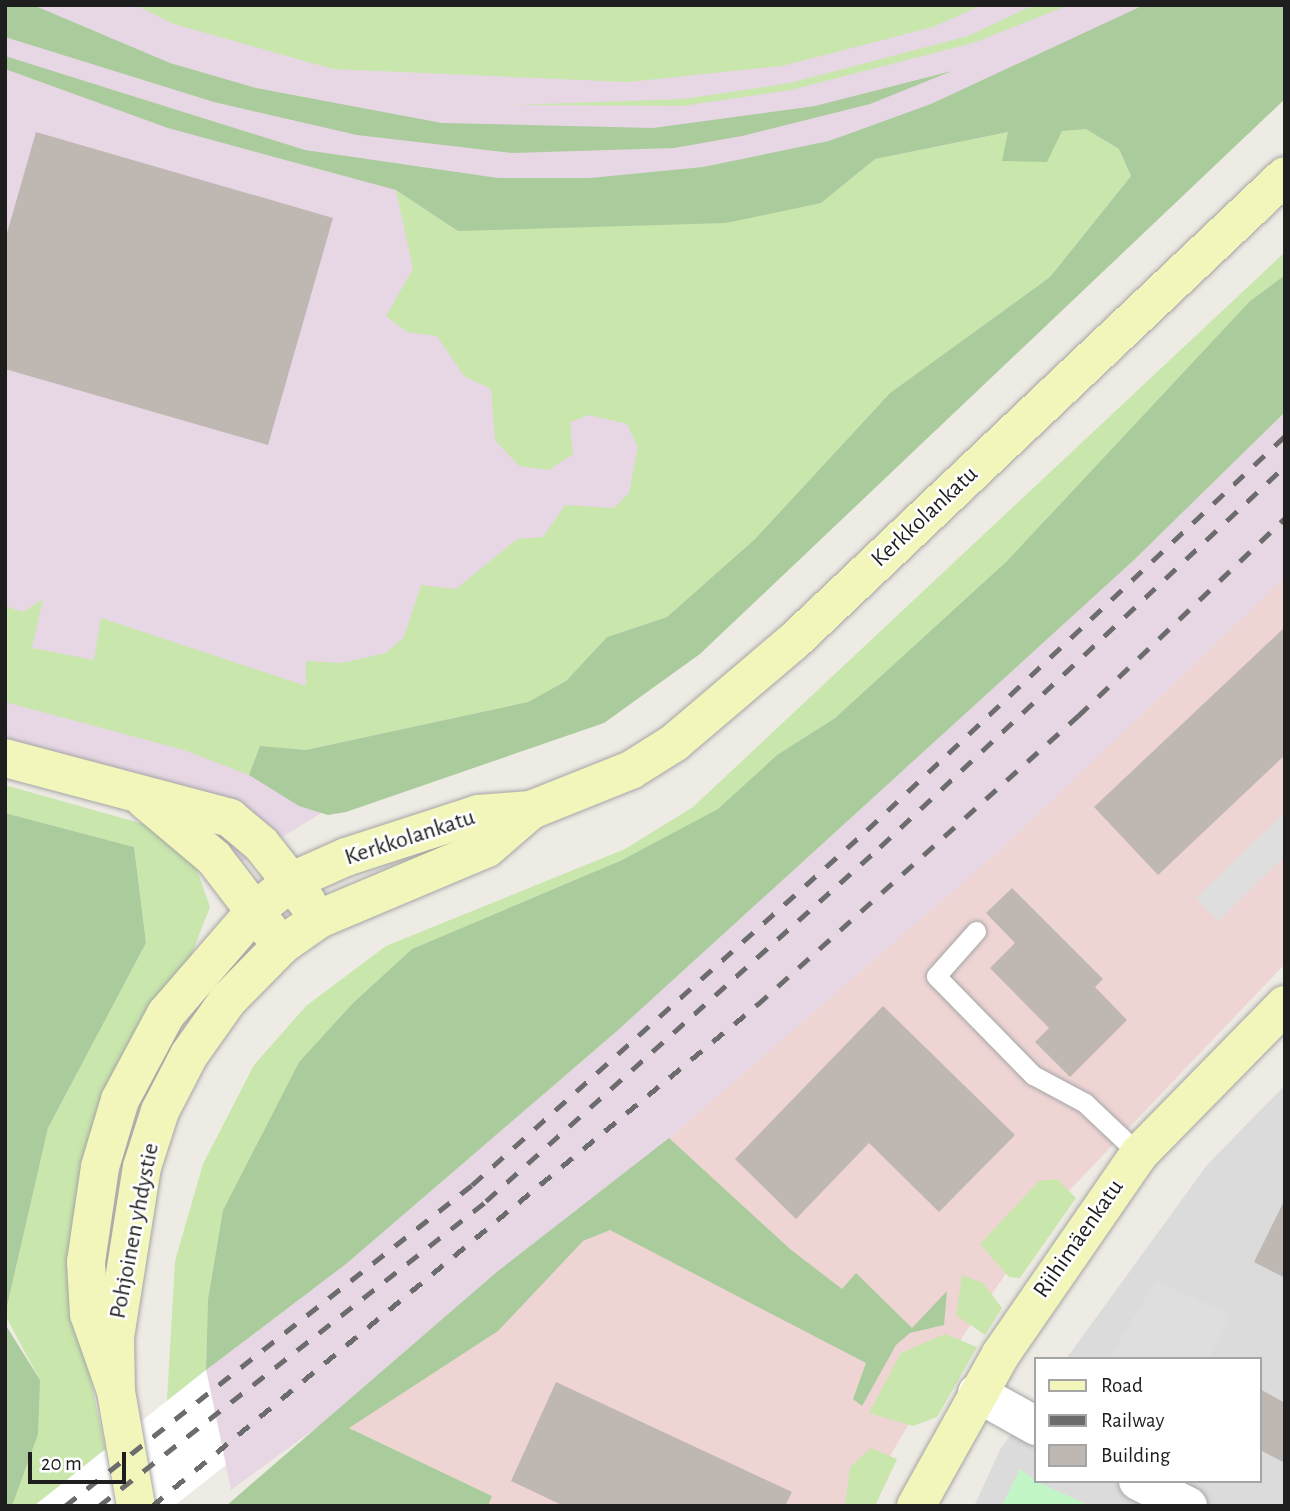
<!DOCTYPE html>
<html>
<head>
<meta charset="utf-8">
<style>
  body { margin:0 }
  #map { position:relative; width:1290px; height:1511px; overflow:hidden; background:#eeebe4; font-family:"Alegreya Sans",sans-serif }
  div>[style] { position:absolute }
  .residential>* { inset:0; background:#dcdbdb }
  .commercial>* { inset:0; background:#eed5d4 }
  .industrial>* { inset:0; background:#e7d7e4 }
  .grass>* { inset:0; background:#c9e6ad }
  .forest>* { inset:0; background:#aacb9b }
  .park>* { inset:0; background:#c3f6c7 }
  .parking>* { inset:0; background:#dedede }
  .pier>* { inset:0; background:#fff }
  .building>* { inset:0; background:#bfb7b1 }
  .roads { filter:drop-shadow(0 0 2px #a5a5a5) drop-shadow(0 0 2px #a5a5a5) }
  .lane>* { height:19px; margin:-9.5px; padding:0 9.5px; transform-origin:9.5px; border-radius:9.5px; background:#fff }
  .street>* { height:38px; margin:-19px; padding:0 19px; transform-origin:19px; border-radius:19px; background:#fff }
  .secondary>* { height:38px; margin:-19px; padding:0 19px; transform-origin:19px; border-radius:19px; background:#f3f6bb }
  .rail>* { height:5px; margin-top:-2.5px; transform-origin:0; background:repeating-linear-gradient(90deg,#6c6c6c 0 14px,transparent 0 28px) }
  span { translate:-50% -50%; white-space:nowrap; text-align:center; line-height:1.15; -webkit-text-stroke:5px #fff; paint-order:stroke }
  .street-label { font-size:24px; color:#1e1e1e }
  .frame { position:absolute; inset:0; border:7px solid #1e1e1e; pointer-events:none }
  .legend { position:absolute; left:1034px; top:1357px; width:228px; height:126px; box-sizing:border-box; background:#fff; border:2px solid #a5a5a5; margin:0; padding:9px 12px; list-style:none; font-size:21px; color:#1e1e1e }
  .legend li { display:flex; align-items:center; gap:14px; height:35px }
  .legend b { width:35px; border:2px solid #a5a5a5 }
  .scale { position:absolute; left:28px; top:1452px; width:98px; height:32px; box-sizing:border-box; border:4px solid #1e1e1e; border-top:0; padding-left:9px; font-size:21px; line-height:24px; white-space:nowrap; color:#1e1e1e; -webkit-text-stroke:5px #fff; paint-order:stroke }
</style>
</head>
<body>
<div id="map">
  <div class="residential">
    <i style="clip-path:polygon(1285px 1085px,1285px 1506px,974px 1506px,1001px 1448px,1036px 1400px,1036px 1481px,1260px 1481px,1260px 1359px,1066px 1359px,1207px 1165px)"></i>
  </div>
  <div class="commercial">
    <i style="clip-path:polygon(1285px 577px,1285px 964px,1046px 1215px,942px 1367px,861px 1506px,488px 1506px,492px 1496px,349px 1428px,443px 1335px,1000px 850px)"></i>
  </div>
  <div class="industrial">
    <i style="clip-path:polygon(5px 5px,1285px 5px,607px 637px,240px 863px,133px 792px,5px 760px)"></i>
    <i style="clip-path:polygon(1285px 412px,1285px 577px,1000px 850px,443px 1335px,231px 1490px,206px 1370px,346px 1264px,617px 1031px,1134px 560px)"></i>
  </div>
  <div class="grass">
    <i style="clip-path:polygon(135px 5px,982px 5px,933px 27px,782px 66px,628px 82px,333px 69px,174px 24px)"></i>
    <i style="clip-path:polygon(1034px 5px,1069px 5px,973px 43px,791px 90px,682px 106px,514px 105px,683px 99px,790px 83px,968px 36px)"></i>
    <i style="clip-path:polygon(1086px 129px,1119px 149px,1131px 176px,1050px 277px,890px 393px,755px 539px,667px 617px,607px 637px,566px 681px,528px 702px,306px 750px,260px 746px,249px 775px,184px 750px,5px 702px,5px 606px,23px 612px,43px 599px,32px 648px,94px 660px,101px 618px,306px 686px,306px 661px,342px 663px,386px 653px,404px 637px,421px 585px,456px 589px,517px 539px,543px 537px,565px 505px,614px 508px,629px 493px,638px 447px,627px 424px,589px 415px,570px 422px,573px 454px,549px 470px,519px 466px,495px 440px,491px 389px,464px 376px,437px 336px,407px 332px,386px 316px,413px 269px,396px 190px,458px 231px,821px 203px,875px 159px,1009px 132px)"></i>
    <i style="clip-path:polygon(1285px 252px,1285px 275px,1250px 301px,1007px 561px,835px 718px,777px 755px,719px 809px,622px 860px,412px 949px,353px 1003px,299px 1062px,223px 1210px,208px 1299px,206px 1370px,167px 1401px,175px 1261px,203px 1164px,254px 1065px,306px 1006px,386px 946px,625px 849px,693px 807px)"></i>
    <i style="clip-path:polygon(5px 785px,154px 827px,193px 859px,210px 907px,189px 961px,130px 1049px,76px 1307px,105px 1449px,34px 1506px,12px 1506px,40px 1380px,5px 1315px,48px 1128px,146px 943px,134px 847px,5px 813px)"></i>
    <i style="clip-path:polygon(1057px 1179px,1076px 1198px,1020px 1278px,1009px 1277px,980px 1244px,1039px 1181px)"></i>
    <i style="clip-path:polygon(962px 1275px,983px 1283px,1002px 1308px,985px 1335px,956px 1315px)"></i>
    <i style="clip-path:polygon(945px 1334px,977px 1347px,937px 1417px,913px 1426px,869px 1413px,901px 1353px)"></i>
    <i style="clip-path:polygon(871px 1448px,897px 1459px,875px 1506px,845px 1506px,850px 1467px)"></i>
  </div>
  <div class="forest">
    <i style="clip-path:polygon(5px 5px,33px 5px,170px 63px,256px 88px,442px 123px,653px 128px,815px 106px,952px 71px,870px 104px,742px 136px,674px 148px,512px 153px,357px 135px,214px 102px,5px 37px)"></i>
    <i style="clip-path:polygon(1144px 5px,1285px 5px,1285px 99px,700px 654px,604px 723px,346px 812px,328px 815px,299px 806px,249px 775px,260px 746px,306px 750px,528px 702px,566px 681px,607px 637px,667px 617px,755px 539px,890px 393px,1050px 277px,1131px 176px,1119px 149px,1086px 129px,1062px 131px,1047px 162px,1002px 161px,1008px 132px,875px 159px,821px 203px,726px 223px,458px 231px,396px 190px,168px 128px,5px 69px,5px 56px,305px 150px,498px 178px,590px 178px,703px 167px,829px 141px,931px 104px)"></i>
    <i style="clip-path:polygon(1285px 275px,1285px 412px,1134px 560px,617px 1031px,346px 1264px,206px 1370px,208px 1299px,223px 1210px,299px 1062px,353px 1003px,412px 949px,622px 860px,718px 809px,777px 755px,835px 718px,1007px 561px,1250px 301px)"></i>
    <i style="clip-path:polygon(5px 813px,134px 847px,146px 943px,48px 1128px,5px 1315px)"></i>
    <i style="clip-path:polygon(669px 1138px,790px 1249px,842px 1289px,856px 1273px,912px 1328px,947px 1291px,944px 1325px,910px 1333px,896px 1345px,862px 1406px,853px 1399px,866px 1363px,610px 1230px,583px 1241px,498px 1331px,349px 1428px,492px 1496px,488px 1506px,226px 1506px,498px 1271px)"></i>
    <i style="clip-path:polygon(5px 1324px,40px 1380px,38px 1434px,12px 1506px,5px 1506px)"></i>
  </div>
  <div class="park">
    <i style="clip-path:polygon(1020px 1469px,1036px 1481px,1090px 1506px,1002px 1506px)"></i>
  </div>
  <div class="parking">
    <i style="clip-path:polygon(1285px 812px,1285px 856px,1218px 921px,1196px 898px)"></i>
    <i style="clip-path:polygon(1156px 1280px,1230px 1315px,1208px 1359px,1109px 1359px)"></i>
  </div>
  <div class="pier">
    <i style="clip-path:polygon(206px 1370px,226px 1465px,174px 1506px,34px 1506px)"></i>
  </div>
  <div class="building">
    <i style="clip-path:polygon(36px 132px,333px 218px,268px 445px,5px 369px,5px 240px)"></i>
    <i style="clip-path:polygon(1285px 627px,1285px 755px,1158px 875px,1094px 807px)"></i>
    <i style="clip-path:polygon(1012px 888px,1103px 979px,1095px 987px,1127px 1020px,1070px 1077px,1035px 1042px,1049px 1028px,990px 968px,1015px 943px,986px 913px)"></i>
    <i style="clip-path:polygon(883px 1006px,1015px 1135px,939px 1212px,869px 1143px,796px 1219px,735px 1159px)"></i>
    <i style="clip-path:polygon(1285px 1199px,1285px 1278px,1254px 1262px)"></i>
    <i style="clip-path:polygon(556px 1382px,792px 1492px,785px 1506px,564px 1506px,511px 1481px)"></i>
    <i style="clip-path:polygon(1260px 1389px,1285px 1403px,1285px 1463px,1260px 1450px)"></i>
  </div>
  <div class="roads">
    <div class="lane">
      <i style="left:976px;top:931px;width:60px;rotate:131.6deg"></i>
      <i style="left:936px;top:976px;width:139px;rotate:45.6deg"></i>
      <i style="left:1033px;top:1075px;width:59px;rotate:28.3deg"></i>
      <i style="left:1085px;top:1103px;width:74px;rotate:43.4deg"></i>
    </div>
    <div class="street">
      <i style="left:977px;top:1393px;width:68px;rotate:29.2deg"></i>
      <i style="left:1138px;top:1481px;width:56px;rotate:26.6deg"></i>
    </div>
    <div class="secondary">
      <i style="left:5px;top:758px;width:233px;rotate:14.9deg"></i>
      <i style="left:230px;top:818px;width:40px;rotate:40deg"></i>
      <i style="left:261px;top:844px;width:74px;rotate:51.6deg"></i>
      <i style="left:145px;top:800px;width:90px;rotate:40deg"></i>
      <i style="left:214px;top:858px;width:91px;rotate:52.6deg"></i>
      <i style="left:116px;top:1391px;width:82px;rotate:-109.3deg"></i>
      <i style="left:89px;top:1314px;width:52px;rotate:-93.3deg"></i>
      <i style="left:86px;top:1262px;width:96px;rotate:-81.6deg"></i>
      <i style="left:100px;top:1167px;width:70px;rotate:-73.4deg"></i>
      <i style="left:120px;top:1100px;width:98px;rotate:-61.9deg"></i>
      <i style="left:166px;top:1014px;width:136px;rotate:-49.2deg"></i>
      <i style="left:255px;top:911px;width:48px;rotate:-39deg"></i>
      <i style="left:292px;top:881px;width:59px;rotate:-24deg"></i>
      <i style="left:346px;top:857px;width:139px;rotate:-18deg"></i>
      <i style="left:478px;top:814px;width:53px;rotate:-4.3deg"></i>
      <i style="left:531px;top:810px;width:108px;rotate:-21.8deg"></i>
      <i style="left:631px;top:770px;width:51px;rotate:-32.1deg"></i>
      <i style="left:674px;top:743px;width:157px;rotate:-40.4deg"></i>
      <i style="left:794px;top:641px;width:676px;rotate:-43.44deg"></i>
      <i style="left:136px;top:1506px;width:117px;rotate:-99.9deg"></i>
      <i style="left:116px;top:1391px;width:54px;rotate:-91.1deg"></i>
      <i style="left:115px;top:1337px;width:172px;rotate:-81deg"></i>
      <i style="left:142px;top:1167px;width:59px;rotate:-72.2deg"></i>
      <i style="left:160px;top:1111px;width:63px;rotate:-62.6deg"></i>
      <i style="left:189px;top:1055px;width:67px;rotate:-54.7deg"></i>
      <i style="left:228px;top:1000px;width:77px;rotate:-45.5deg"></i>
      <i style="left:282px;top:945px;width:45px;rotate:-35.1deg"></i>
      <i style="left:319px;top:919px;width:182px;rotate:-22.9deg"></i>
      <i style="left:487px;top:848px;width:58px;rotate:-40.8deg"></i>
      <i style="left:916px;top:1506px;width:174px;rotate:-60.8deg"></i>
      <i style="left:1001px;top:1354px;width:243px;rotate:-55.4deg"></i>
      <i style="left:1139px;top:1154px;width:209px;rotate:-45.6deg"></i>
    </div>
  </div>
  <div class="rail">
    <i style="left:65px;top:1506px;width:518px;rotate:-38.26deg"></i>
    <i style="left:472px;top:1185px;width:531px;rotate:-41.95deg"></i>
    <i style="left:867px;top:830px;width:574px;rotate:-43.31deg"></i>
    <i style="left:99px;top:1506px;width:493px;rotate:-38.2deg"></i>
    <i style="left:486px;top:1201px;width:530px;rotate:-41.94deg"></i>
    <i style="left:880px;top:847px;width:556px;rotate:-43.25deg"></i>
    <i style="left:152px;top:1506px;width:786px;rotate:-39.63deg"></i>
    <i style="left:757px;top:1005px;width:432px;rotate:-42deg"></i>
    <i style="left:1078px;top:716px;width:286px;rotate:-43.7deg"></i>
  </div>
  <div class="street-label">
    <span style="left:925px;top:517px;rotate:-43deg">Kerkkolankatu</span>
    <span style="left:410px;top:838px;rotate:-18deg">Kerkkolankatu</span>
    <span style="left:135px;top:1231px;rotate:-79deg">Pohjoinen yhdystie</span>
    <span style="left:1079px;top:1239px;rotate:-55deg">Riihimäenkatu</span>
  </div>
  <div class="frame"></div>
  <ul class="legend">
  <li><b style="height:9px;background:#f3f6bb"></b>Road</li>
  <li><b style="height:9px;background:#6c6c6c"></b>Railway</li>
  <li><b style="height:19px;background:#bfb7b1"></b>Building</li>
  </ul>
  <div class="scale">20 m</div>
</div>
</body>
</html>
